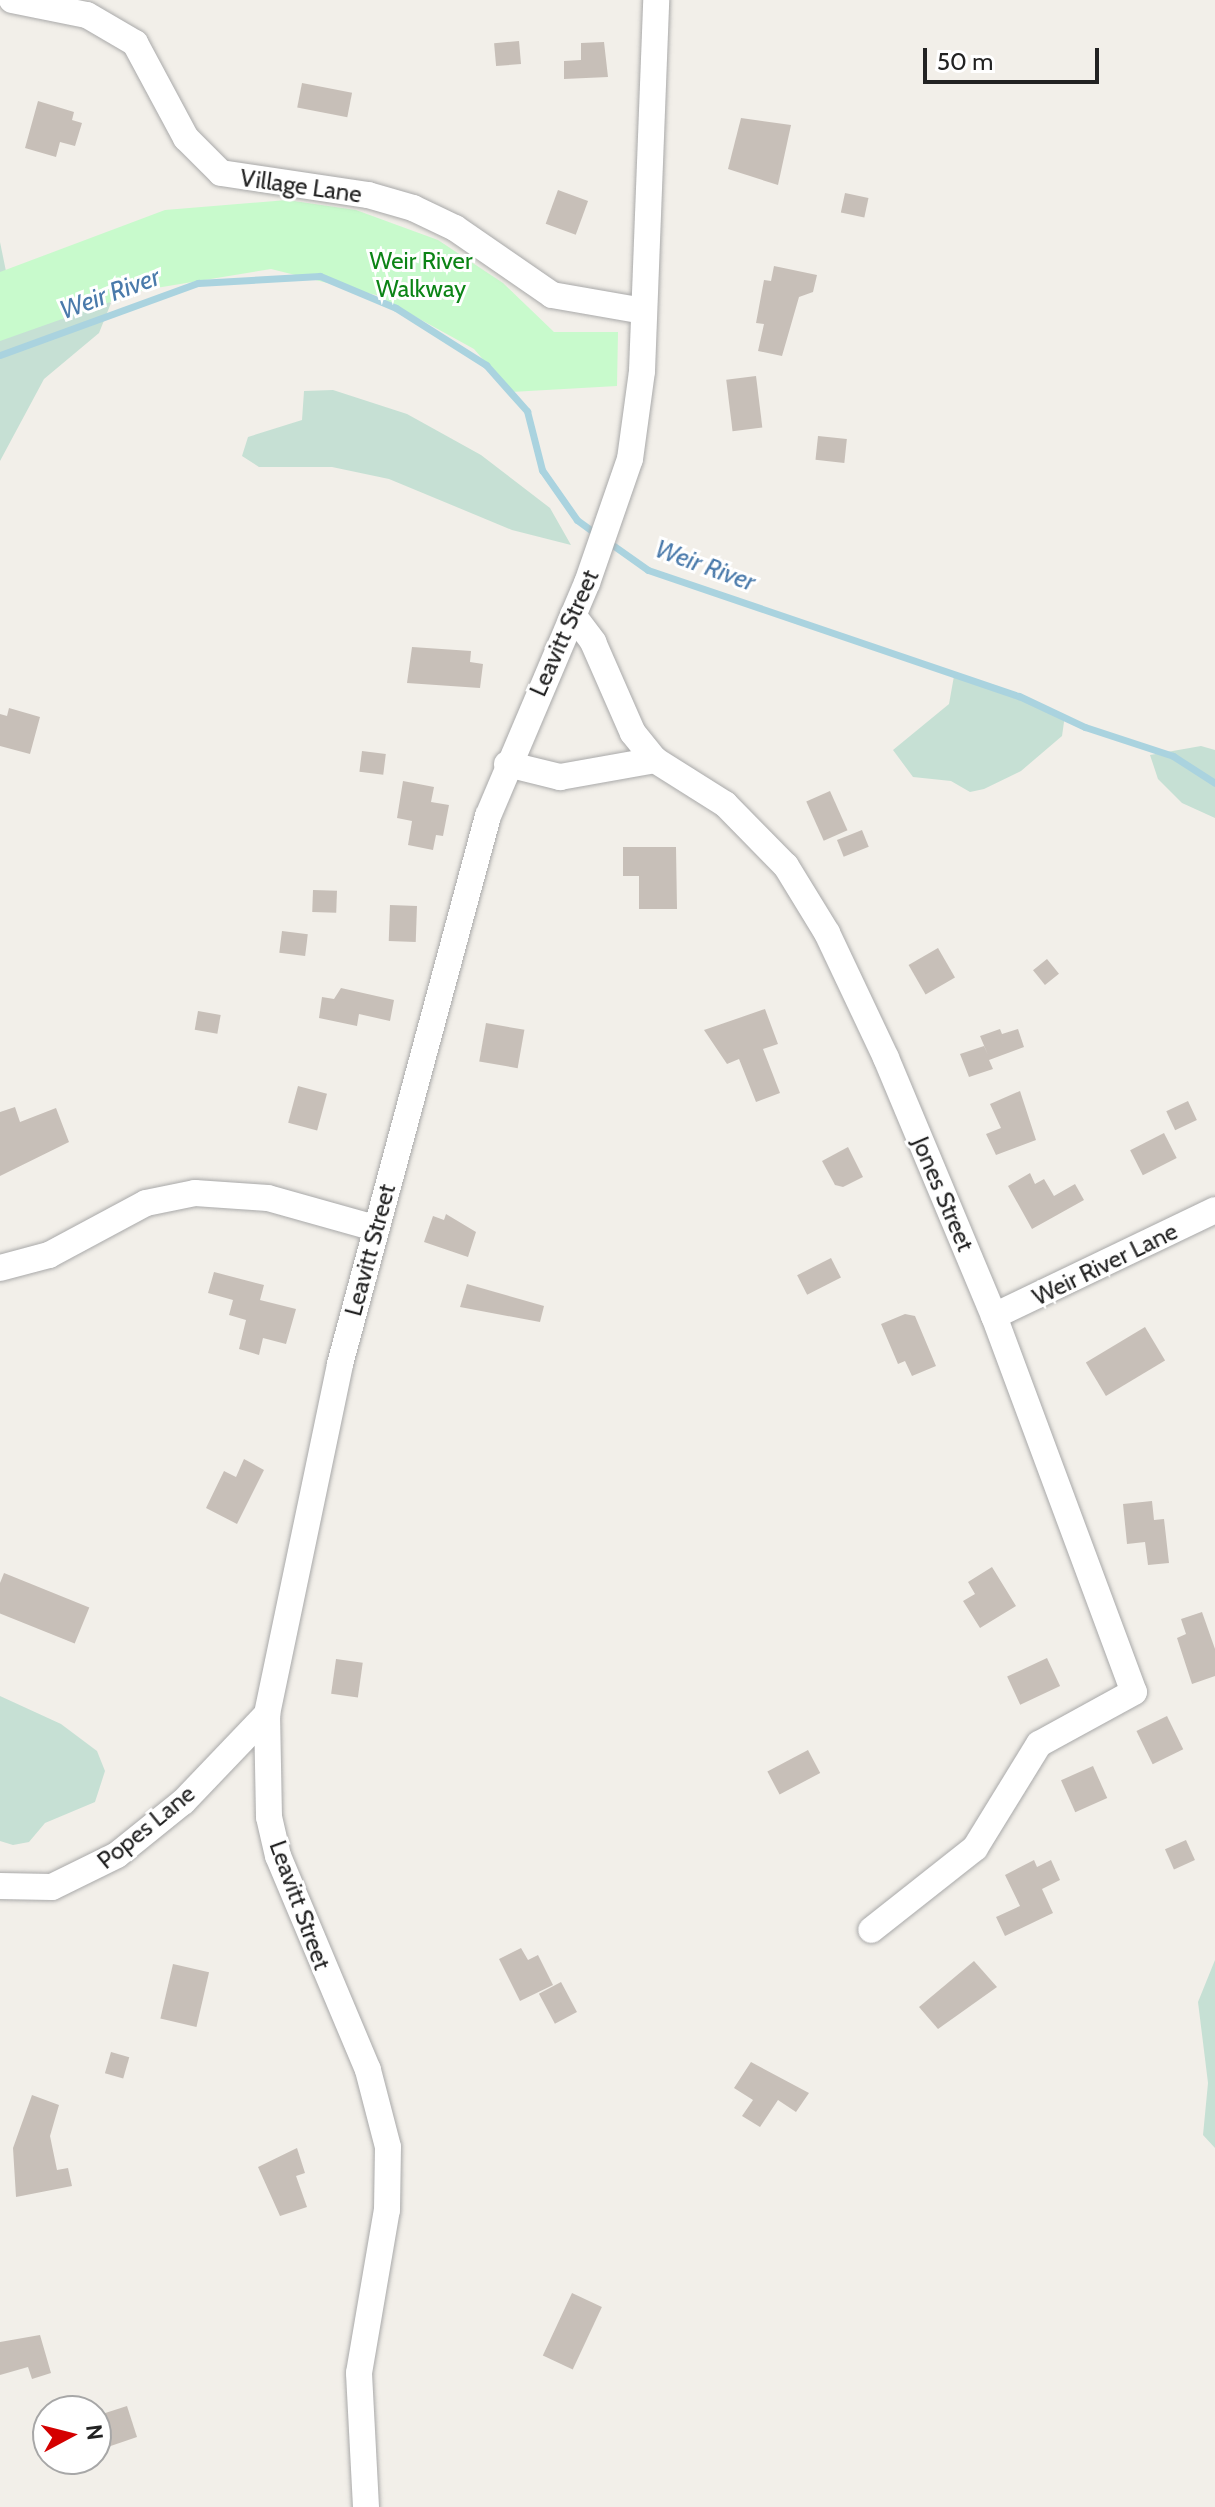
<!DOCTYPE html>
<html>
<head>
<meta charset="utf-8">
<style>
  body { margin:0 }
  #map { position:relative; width:1215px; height:2507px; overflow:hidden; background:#f2efe9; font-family:Cabin,sans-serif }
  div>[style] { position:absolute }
  .wetland>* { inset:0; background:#c6e0d4 }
  .park>* { inset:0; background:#c8facc }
  .stream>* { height:7px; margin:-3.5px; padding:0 3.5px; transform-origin:3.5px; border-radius:3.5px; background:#aad3df }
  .building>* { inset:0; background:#c7bfb8; transform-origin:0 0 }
  .roads { filter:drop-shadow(0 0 2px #a9a9a9) drop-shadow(0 0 2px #a9a9a9) }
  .minor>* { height:26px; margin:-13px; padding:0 13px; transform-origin:13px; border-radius:13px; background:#fff }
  span { translate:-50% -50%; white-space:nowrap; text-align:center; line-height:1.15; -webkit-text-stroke:6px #fff; paint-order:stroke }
  .street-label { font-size:24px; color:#222 }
  .park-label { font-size:24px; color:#0c8416 }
  .water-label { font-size:26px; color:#4a7aab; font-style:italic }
  .north { position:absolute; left:32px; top:2395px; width:80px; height:80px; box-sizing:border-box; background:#fff; border:2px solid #a7a7a7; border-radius:50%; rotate:83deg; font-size:22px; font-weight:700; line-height:32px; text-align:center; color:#222 }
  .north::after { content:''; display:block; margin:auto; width:28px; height:36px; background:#d40000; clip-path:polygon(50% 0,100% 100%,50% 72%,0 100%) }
  .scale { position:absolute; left:923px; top:48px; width:176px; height:36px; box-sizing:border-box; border:4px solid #222; border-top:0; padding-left:10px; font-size:24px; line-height:28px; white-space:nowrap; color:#222; -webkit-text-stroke:6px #fff; paint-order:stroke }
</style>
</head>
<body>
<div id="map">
  <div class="wetland">
    <i style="clip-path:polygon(0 242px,8px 281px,97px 295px,111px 303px,99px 333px,44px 379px,0 461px)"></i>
    <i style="clip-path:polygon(333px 390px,407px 414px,481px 455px,550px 508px,571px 545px,512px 530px,389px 479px,332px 467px,259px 467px,242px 456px,248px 437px,302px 420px,304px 391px)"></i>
    <i style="clip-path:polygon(954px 676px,1065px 715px,1062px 736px,1021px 771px,984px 789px,970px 792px,951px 781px,913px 777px,893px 750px,949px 704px)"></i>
    <i style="clip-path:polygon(1201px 746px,1215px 750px,1215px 818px,1182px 803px,1158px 779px,1150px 755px)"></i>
    <i style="clip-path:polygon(0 1696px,61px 1724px,97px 1751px,105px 1771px,95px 1802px,45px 1823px,29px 1842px,13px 1845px,0 1841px)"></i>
    <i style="clip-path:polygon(1215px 1960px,1215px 2148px,1203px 2135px,1208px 2083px,1198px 2002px)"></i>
  </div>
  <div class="park">
    <i style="clip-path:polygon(287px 200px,356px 210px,438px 240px,503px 283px,554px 332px,618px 332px,617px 386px,511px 392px,474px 349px,376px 295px,271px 269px,144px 290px,0 341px,0 272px,165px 210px)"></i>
  </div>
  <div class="stream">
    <i style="left:0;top:355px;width:211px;rotate:-20deg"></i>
    <i style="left:198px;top:283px;width:122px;rotate:-3.3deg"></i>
    <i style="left:320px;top:276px;width:82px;rotate:22.8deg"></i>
    <i style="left:396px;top:308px;width:107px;rotate:32.3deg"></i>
    <i style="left:486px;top:365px;width:62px;rotate:48.3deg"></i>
    <i style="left:527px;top:411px;width:61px;rotate:75.7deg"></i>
    <i style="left:542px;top:470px;width:61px;rotate:55deg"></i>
    <i style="left:577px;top:520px;width:24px;rotate:36deg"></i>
    <i style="left:607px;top:541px;width:50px;rotate:35.3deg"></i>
    <i style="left:648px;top:570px;width:392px;rotate:18.8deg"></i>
    <i style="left:1019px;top:696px;width:73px;rotate:25.2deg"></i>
    <i style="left:1085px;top:727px;width:93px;rotate:18.2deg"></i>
    <i style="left:1173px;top:756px;width:50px;rotate:32.7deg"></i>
  </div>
  <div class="building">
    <i style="left:519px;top:41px;width:23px;height:25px;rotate:85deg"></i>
    <i style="clip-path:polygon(604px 42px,608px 77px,564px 79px,564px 61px,581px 60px,581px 43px)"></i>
    <i style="left:302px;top:83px;width:51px;height:25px;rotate:11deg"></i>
    <i style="clip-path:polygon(38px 101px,74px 112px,72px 120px,82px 123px,75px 146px,60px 142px,56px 157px,25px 148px)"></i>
    <i style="clip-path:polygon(741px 118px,791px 125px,778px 185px,728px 169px)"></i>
    <i style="left:558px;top:190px;width:32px;height:36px;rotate:20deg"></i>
    <i style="left:845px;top:193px;width:24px;height:20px;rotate:12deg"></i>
    <i style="clip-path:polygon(774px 266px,817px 275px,813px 292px,799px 297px,782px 356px,758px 351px,764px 324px,756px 323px,764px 280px,771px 281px)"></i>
    <i style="left:756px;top:376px;width:52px;height:30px;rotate:83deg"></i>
    <i style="left:818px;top:436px;width:29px;height:24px;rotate:6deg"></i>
    <i style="clip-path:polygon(412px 647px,471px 651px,470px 662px,483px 664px,480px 688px,407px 683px)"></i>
    <i style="clip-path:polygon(9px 708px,40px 717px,30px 754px,0 746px,0 714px,7px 716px)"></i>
    <i style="left:362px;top:751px;width:24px;height:21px;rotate:7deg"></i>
    <i style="clip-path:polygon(403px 781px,434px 787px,431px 802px,449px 805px,443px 836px,436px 835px,433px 850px,408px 845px,412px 821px,397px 818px)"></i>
    <i style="left:830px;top:791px;width:43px;height:26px;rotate:66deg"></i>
    <i style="left:862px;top:830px;width:18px;height:27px;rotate:68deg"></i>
    <i style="clip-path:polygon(623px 847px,676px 847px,677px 909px,639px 909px,639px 876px,623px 876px)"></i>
    <i style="left:313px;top:890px;width:24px;height:22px;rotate:2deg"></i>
    <i style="left:390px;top:905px;width:27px;height:36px;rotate:2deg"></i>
    <i style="left:282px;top:931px;width:26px;height:22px;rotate:7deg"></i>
    <i style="left:938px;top:948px;width:34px;height:34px;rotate:60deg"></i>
    <i style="left:1047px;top:959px;width:19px;height:18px;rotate:51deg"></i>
    <i style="clip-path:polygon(341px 988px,394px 1000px,390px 1021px,359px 1014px,357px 1026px,319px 1018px,322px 997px,334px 999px)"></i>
    <i style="clip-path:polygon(765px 1009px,778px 1044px,763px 1049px,780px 1093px,756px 1102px,739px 1059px,727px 1064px,704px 1030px)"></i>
    <i style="left:198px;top:1011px;width:23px;height:19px;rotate:10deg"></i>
    <i style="left:486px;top:1023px;width:39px;height:39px;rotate:10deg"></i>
    <i style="clip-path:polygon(1000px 1029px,1002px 1034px,1018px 1029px,1024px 1047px,989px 1060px,993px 1069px,969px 1077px,960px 1054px,984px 1046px,988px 1055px,980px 1036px)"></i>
    <i style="left:298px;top:1086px;width:30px;height:38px;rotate:15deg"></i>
    <i style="clip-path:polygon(1020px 1091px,1036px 1140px,996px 1155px,986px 1134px,1001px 1128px,990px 1104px)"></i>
    <i style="left:1188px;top:1101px;width:21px;height:24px;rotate:65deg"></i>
    <i style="clip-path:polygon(15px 1107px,20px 1122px,56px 1108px,69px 1142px,0 1176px,0 1112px)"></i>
    <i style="left:1164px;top:1133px;width:28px;height:38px;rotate:63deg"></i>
    <i style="clip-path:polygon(848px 1147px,863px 1177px,843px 1187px,835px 1185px,822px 1161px)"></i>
    <i style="clip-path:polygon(1030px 1173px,1035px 1184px,1044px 1179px,1054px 1196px,1075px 1184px,1084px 1200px,1032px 1229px,1008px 1186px)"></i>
    <i style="clip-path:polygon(446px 1214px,476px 1232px,468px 1257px,424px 1242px,433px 1216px,444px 1220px)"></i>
    <i style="left:831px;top:1258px;width:22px;height:38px;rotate:63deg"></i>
    <i style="clip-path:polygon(214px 1272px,264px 1285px,260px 1300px,296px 1309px,286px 1344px,263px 1338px,259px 1355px,239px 1349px,246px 1320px,229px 1315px,233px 1300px,208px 1293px)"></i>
    <i style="clip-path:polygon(467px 1284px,544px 1306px,540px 1322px,460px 1307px)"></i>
    <i style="clip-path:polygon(905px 1314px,915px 1316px,936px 1366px,912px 1376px,905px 1361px,898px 1364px,881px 1324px)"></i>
    <i style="left:1145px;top:1327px;width:39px;height:69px;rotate:59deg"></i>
    <i style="clip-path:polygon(244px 1459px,264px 1470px,237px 1524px,206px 1508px,224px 1471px,236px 1477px)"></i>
    <i style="clip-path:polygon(1152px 1501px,1154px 1520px,1164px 1519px,1169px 1563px,1148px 1565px,1145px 1542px,1127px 1544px,1123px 1504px)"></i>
    <i style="clip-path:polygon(992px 1567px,1016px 1606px,980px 1628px,963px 1601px,975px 1594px,968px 1582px)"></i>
    <i style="left:4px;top:1573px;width:92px;height:39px;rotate:22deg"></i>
    <i style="clip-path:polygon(1202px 1612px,1215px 1649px,1215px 1676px,1192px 1684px,1177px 1638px,1186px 1634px,1181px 1619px)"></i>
    <i style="left:1047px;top:1658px;width:31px;height:44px;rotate:65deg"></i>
    <i style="left:336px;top:1659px;width:27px;height:35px;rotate:8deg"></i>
    <i style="left:1167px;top:1716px;width:37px;height:34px;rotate:64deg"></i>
    <i style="left:808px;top:1750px;width:26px;height:46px;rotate:62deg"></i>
    <i style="left:1093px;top:1766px;width:35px;height:35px;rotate:66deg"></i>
    <i style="left:1186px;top:1840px;width:22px;height:23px;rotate:66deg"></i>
    <i style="clip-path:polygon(1034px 1860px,1037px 1867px,1051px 1860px,1060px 1880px,1042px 1889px,1053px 1913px,1005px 1936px,996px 1917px,1020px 1906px,1005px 1875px)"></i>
    <i style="clip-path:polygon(521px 1948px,528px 1960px,538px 1955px,553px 1985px,520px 2001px,499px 1959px)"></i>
    <i style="clip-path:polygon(974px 1961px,997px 1987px,938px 2029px,919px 2007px)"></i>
    <i style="left:173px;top:1964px;width:37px;height:56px;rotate:13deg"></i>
    <i style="left:561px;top:1982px;width:34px;height:25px;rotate:62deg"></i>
    <i style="left:111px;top:2052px;width:19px;height:22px;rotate:16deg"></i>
    <i style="clip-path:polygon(751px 2062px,809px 2093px,796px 2112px,778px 2100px,760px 2127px,742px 2116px,753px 2100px,734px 2088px)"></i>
    <i style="clip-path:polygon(32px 2095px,59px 2105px,50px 2136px,57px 2170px,68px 2168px,72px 2186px,16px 2197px,13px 2148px)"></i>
    <i style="clip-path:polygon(297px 2148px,305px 2173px,296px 2176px,307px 2207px,280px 2216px,258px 2167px)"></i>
    <i style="left:572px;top:2293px;width:33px;height:69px;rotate:25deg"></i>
    <i style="clip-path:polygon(40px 2335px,51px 2373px,32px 2379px,28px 2367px,0 2375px,0 2342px)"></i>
    <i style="clip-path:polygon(127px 2406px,137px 2437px,96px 2451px,96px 2416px)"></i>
  </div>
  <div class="roads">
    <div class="minor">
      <i style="left:12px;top:0;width:76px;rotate:11.3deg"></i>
      <i style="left:87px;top:15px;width:56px;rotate:30.3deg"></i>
      <i style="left:135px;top:43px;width:108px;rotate:61.8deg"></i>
      <i style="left:186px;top:138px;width:49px;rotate:45deg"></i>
      <i style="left:221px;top:173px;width:149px;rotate:8.5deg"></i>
      <i style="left:368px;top:195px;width:47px;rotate:16.1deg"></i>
      <i style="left:413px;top:208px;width:47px;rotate:25.5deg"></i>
      <i style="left:455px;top:228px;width:118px;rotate:34.6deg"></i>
      <i style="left:552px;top:295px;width:93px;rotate:9.9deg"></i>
      <i style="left:573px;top:615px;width:34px;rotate:53deg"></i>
      <i style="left:593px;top:642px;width:99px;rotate:66.3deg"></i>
      <i style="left:633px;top:733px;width:35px;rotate:51deg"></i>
      <i style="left:507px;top:764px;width:55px;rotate:13.8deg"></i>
      <i style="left:560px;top:777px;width:97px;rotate:-10.1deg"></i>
      <i style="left:655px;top:760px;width:83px;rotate:32.2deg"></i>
      <i style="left:725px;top:804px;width:87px;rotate:45.5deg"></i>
      <i style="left:786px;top:866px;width:79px;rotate:58.5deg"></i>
      <i style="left:827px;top:933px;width:138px;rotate:64.7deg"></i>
      <i style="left:886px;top:1058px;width:280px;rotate:67.3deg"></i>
      <i style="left:994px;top:1316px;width:401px;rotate:69.6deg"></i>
      <i style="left:1134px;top:1692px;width:108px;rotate:151.3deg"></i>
      <i style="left:1039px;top:1744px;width:122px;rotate:121.6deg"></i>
      <i style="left:975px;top:1848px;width:132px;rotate:141.7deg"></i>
      <i style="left:0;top:1268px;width:51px;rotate:-14.9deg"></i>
      <i style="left:49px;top:1255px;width:110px;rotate:-28.2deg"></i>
      <i style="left:146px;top:1203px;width:50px;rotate:-11.5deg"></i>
      <i style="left:195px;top:1193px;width:73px;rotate:3.9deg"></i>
      <i style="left:268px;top:1198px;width:111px;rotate:15.7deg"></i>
      <i style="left:994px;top:1316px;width:245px;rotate:-25.6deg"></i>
      <i style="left:0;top:1886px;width:52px;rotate:1.1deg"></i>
      <i style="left:52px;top:1887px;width:72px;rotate:-26.2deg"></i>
      <i style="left:117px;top:1855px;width:85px;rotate:-38.8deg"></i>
      <i style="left:183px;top:1802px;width:122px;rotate:-46.3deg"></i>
      <i style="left:366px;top:2507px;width:134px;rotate:-93deg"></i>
      <i style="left:359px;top:2373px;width:165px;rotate:-80.3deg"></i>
      <i style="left:387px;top:2210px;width:63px;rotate:-89.1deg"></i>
      <i style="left:388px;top:2147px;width:80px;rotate:-104.6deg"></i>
      <i style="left:368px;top:2070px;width:232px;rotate:-112.8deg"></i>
      <i style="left:278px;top:1856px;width:40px;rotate:-103deg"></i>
      <i style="left:269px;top:1817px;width:103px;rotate:-91.1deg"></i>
      <i style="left:267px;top:1714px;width:358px;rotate:-78.2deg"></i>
      <i style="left:340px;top:1364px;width:568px;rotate:-74.89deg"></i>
      <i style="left:488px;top:816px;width:253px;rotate:-67deg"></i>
      <i style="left:587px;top:583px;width:131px;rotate:-70.9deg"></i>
      <i style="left:630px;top:459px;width:89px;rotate:-82.2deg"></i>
      <i style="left:642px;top:371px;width:371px;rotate:-87.8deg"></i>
    </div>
  </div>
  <div class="street-label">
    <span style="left:301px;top:186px;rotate:8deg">Village Lane</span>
    <span style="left:564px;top:633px;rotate:-66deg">Leavitt Street</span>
    <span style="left:943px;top:1194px;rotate:67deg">Jones Street</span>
    <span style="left:370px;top:1250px;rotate:-75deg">Leavitt Street</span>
    <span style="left:1105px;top:1264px;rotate:-26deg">Weir River Lane</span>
    <span style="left:146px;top:1827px;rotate:-39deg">Popes Lane</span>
    <span style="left:300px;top:1905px;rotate:70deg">Leavitt Street</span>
  </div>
  <div class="park-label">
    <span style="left:421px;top:275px">Weir River<br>Walkway</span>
  </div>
  <div class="water-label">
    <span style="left:110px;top:294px;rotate:-20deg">Weir River</span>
    <span style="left:705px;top:566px;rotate:20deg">Weir River</span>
  </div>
  <div class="north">N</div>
  <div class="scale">50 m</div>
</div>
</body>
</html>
